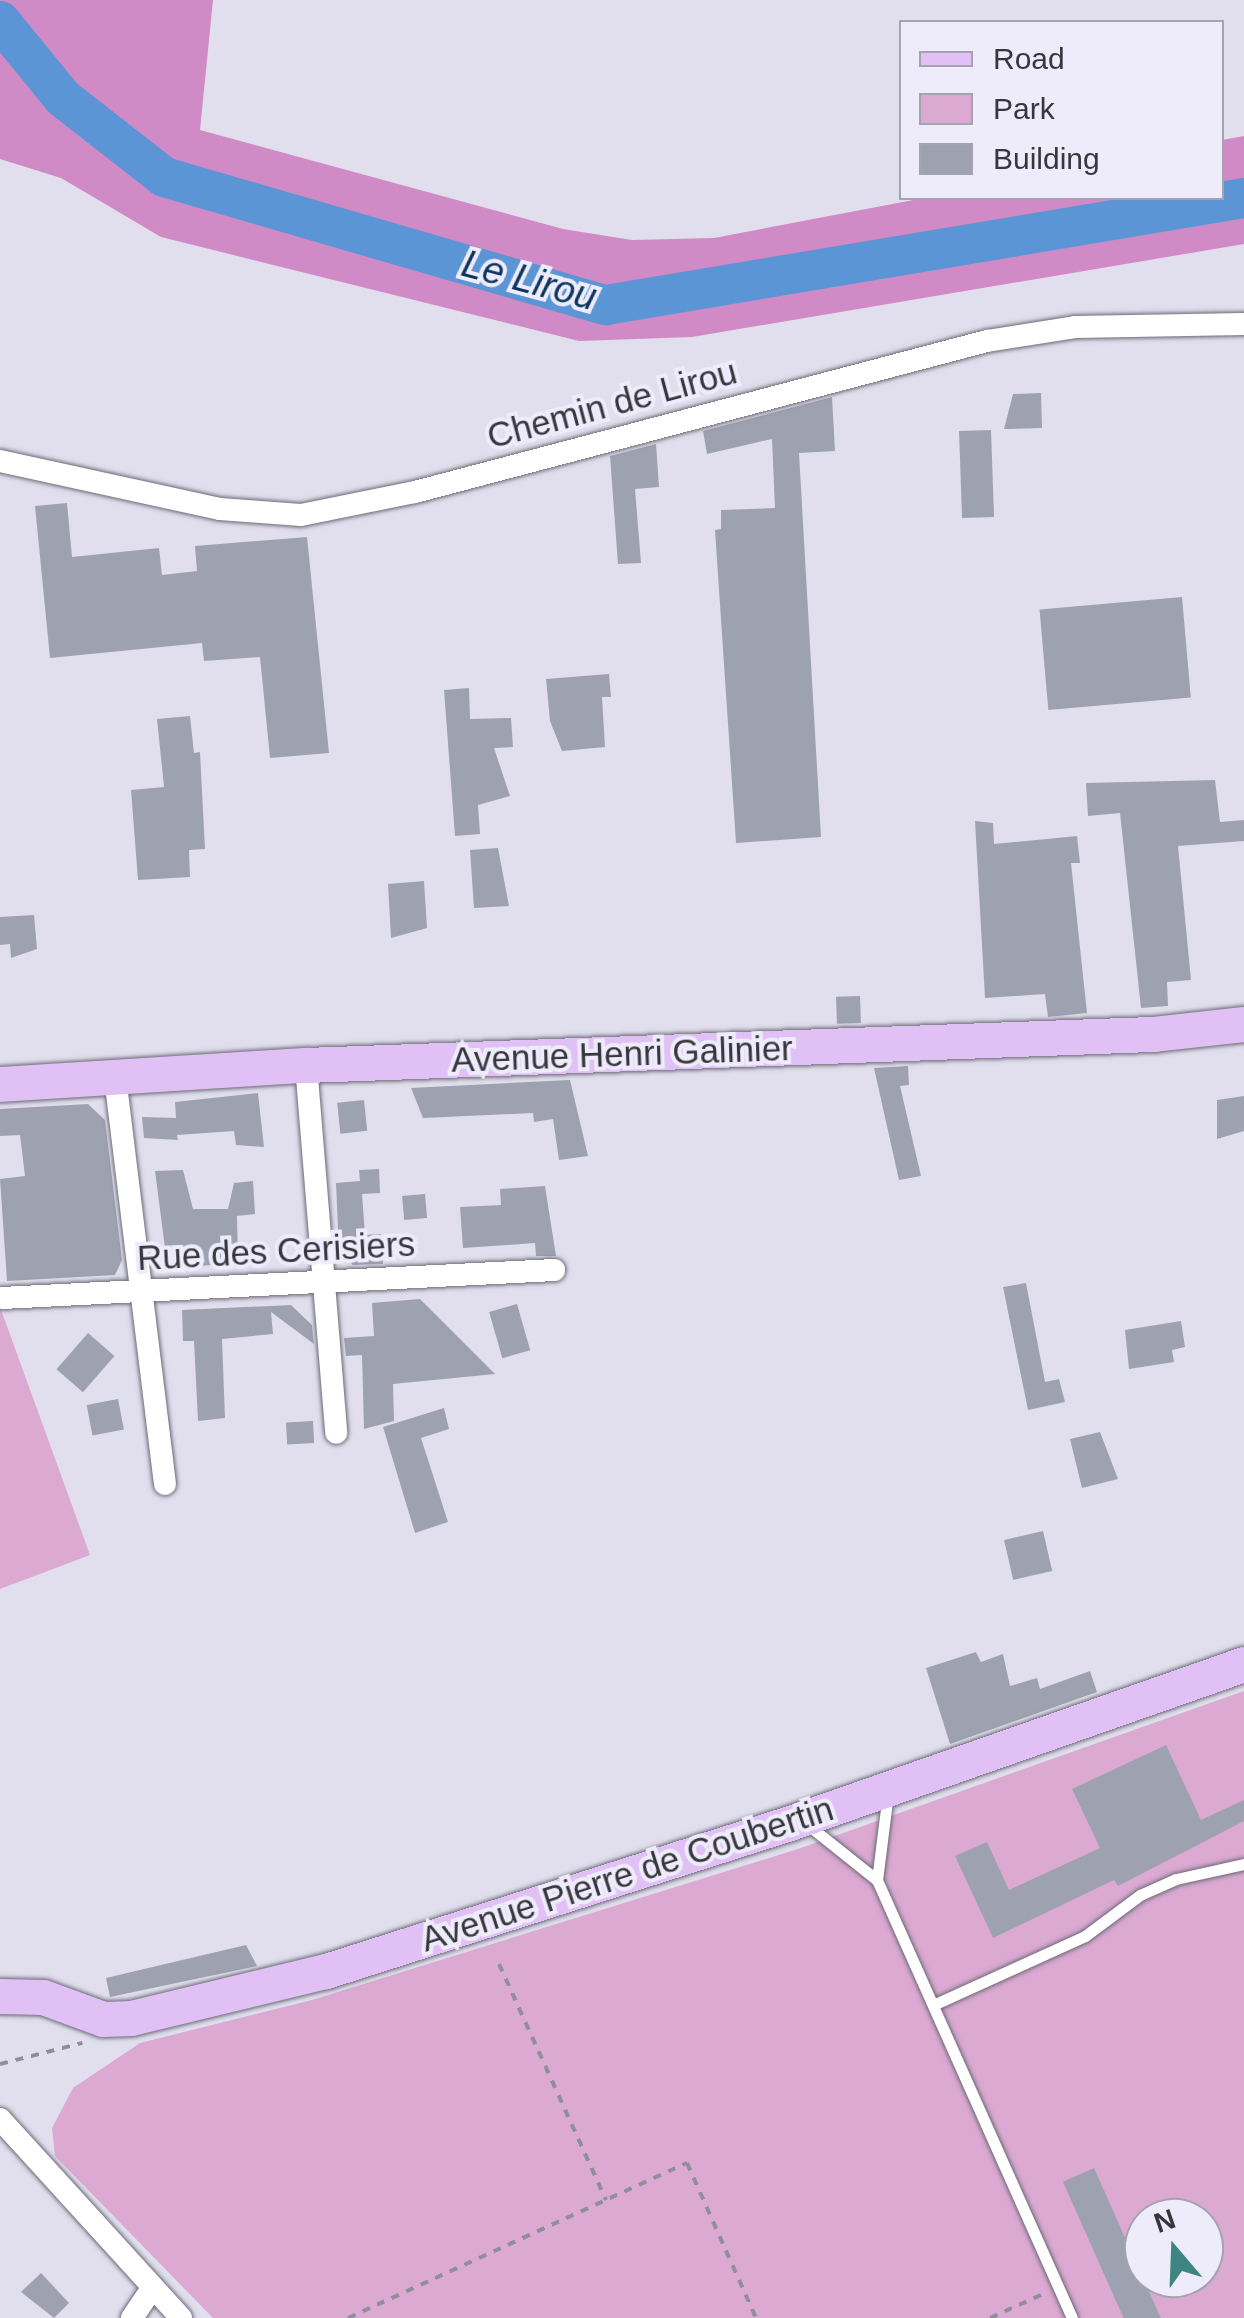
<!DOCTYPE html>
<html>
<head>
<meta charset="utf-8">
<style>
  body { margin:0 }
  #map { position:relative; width:1244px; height:2318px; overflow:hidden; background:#e1dfed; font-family:Arial,sans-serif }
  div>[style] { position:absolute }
  .green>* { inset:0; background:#dba9d2 }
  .forest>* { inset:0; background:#d08ac5 }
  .river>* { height:40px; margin:-20px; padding:0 20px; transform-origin:20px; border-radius:20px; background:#5b95d5 }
  .building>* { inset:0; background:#9ea2b0; transform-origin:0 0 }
  .path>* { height:4px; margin-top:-2px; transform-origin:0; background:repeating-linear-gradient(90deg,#908f99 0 8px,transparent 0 16px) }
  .roads { filter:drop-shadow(0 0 2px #6c6b77) drop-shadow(0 0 2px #6c6b77) }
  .service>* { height:11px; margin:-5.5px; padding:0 5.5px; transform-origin:5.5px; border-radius:5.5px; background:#fff }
  .minor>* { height:22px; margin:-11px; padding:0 11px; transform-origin:11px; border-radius:11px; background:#fff }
  .primary>* { height:35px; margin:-17.5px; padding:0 17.5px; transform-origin:17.5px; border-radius:17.5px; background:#e1c0f5 }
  span { translate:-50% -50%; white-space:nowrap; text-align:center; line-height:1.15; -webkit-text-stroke:8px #eeecfb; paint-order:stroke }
  .street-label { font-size:35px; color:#37363c }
  .water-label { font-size:38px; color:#0b355e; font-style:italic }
  .legend { position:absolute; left:899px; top:20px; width:325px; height:180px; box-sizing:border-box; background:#eeecfb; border:2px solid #a5a3af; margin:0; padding:12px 18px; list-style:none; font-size:30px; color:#37363c }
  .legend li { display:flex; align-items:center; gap:20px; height:50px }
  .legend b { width:50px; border:2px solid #a5a3af }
  .north { position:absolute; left:1124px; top:2198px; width:100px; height:100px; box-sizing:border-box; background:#eeecfb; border:2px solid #a5a3af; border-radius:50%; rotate:341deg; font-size:28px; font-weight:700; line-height:40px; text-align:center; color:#37363c }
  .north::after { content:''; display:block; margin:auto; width:35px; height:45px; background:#3d8482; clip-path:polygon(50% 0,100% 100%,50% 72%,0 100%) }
</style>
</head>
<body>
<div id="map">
  <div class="green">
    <i style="clip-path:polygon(0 1307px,90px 1555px,0 1589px)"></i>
    <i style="clip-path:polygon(evenodd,1244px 1691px,1244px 2318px,213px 2318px,55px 2156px,52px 2128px,73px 2088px,140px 2043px,312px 2000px,798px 1849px,1244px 1691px,1144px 2218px,1204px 2218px,1204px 2278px,1144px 2278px,1144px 2218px)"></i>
  </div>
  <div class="forest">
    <i style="clip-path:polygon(0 0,213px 0,200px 130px,563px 229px,632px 240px,714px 238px,924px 198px,1195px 198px,1083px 216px,1086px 238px,1244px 215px,1244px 244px,692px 337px,579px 341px,161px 237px,61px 178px,0 159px)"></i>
    <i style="clip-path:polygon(1244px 136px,1244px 189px,1222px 193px,1222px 140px)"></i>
  </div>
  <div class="river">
    <i style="left:0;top:21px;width:99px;rotate:50.7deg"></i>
    <i style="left:63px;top:98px;width:128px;rotate:38deg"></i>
    <i style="left:164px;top:177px;width:460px;rotate:16.2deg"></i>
    <i style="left:606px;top:305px;width:647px;rotate:-9.52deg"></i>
  </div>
  <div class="building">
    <i style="clip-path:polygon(1041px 393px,1042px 428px,1004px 429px,1013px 394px)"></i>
    <i style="clip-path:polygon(832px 397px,835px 451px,799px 453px,821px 837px,736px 843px,715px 530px,721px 529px,721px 510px,775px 508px,772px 439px,707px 454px,703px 431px)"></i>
    <i style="left:991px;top:430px;width:87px;height:32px;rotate:88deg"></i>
    <i style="clip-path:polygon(656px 444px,659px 487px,635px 489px,641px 563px,618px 564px,610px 456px)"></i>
    <i style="clip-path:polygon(67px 503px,72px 557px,159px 548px,162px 575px,197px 571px,195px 546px,307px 537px,329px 753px,270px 758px,260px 657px,204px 661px,202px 643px,50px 658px,35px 506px)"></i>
    <i style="left:1182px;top:597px;width:101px;height:143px;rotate:85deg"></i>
    <i style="clip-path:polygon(609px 674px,611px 697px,602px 697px,605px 747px,562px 751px,550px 721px,546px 679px)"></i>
    <i style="clip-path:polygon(469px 688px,470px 719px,511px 718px,513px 747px,494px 748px,510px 796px,478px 805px,480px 834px,455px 836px,444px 690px)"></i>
    <i style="clip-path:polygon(190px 716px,194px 753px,200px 752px,205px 849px,189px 850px,190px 877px,138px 880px,131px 790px,164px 787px,157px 719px)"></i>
    <i style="clip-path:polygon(1215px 780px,1220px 822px,1244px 820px,1244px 841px,1178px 846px,1191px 980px,1167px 982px,1168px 1006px,1141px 1008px,1120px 813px,1088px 816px,1086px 783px)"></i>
    <i style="clip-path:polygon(975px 821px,993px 823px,994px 844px,1077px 836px,1080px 863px,1071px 863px,1087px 1013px,1048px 1017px,1045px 994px,985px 998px)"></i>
    <i style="clip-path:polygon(498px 848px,509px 906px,474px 908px,470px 850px)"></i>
    <i style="clip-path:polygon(424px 881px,427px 928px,391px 938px,388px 884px)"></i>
    <i style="clip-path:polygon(34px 915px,37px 949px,11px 958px,10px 944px,0 945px,0 917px)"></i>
    <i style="left:860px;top:996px;width:27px;height:24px;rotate:88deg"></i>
    <i style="clip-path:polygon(908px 1066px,909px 1085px,900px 1086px,921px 1176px,899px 1180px,874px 1068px)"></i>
    <i style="clip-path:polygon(570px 1080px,588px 1156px,559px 1160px,553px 1119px,534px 1122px,533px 1113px,423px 1118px,411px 1088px)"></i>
    <i style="clip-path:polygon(258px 1093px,264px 1147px,236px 1145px,234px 1131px,177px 1135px,178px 1140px,144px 1138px,142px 1117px,176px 1118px,175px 1102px)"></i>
    <i style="clip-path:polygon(1244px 1096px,1244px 1131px,1217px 1139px,1217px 1100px)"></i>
    <i style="left:364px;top:1100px;width:31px;height:27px;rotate:84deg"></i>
    <i style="clip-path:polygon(88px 1104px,105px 1120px,122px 1260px,115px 1275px,7px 1281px,0 1179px,25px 1176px,20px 1135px,0 1136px,0 1109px)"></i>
    <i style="clip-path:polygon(379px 1169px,380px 1193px,362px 1194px,365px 1235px,381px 1234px,383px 1264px,353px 1265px,339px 1252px,336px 1183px,360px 1181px,359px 1170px)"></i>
    <i style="clip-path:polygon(183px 1170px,193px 1209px,228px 1209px,234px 1183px,253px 1181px,255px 1214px,237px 1216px,238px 1263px,198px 1266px,190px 1264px,189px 1246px,165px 1248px,155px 1171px)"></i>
    <i style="clip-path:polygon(545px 1186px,556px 1256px,536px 1256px,535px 1243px,463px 1248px,460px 1207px,501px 1205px,500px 1189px)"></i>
    <i style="left:425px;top:1194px;width:24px;height:23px;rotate:85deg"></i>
    <i style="clip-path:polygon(1026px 1283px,1045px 1382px,1059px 1379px,1065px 1402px,1028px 1410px,1003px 1287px)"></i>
    <i style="clip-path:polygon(420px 1299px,495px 1374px,393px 1384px,394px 1421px,364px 1429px,362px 1355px,346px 1356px,344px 1338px,374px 1336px,372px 1303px)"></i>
    <i style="left:517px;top:1304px;width:48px;height:29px;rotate:74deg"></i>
    <i style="clip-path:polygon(291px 1305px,312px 1325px,314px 1344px,271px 1312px,273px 1334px,222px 1339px,225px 1418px,198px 1421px,194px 1341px,183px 1341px,182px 1310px)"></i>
    <i style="clip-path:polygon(1181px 1321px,1185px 1347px,1172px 1350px,1174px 1362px,1129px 1369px,1125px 1330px)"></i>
    <i style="left:88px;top:1333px;width:35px;height:48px;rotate:41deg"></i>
    <i style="left:118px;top:1399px;width:31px;height:32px;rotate:79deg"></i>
    <i style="clip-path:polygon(444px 1408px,449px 1429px,421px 1438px,448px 1522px,415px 1533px,383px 1427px)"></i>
    <i style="left:313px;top:1421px;width:22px;height:27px;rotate:87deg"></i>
    <i style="clip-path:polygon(1100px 1432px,1118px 1479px,1082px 1488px,1070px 1439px)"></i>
    <i style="left:1043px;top:1531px;width:41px;height:40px;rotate:77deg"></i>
    <i style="clip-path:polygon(976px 1652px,981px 1662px,1003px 1654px,1010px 1686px,1037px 1678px,1040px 1689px,1090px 1671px,1097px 1692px,950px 1744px,926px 1668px)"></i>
    <i style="clip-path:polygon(1166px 1745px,1201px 1820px,1244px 1800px,1244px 1821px,1118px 1886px,1114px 1880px,993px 1938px,955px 1856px,987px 1842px,1009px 1890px,1100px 1848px,1072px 1789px)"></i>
    <i style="clip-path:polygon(246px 1945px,257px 1966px,110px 1997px,106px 1978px)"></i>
    <i style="left:1094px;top:2168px;width:164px;height:34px;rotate:66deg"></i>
    <i style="clip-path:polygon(41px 2273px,69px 2303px,54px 2318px,21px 2292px)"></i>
  </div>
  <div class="path">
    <i style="left:499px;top:1964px;width:259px;rotate:65.6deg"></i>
    <i style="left:0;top:2064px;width:85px;rotate:-14.4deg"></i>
    <i style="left:348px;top:2318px;width:373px;rotate:-24.6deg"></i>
    <i style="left:687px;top:2163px;width:170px;rotate:66deg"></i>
    <i style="left:990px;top:2318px;width:60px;rotate:-24.4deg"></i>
  </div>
  <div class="roads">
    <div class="service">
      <i style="left:808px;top:1825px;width:88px;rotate:38.6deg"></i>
      <i style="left:877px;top:1880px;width:88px;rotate:-82.8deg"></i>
      <i style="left:877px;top:1880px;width:479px;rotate:66deg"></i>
      <i style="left:933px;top:2005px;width:167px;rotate:-24.4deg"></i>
      <i style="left:1085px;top:1936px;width:69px;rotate:-36.7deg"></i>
      <i style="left:1140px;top:1895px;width:39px;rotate:-24deg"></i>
      <i style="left:1176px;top:1879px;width:70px;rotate:-12.4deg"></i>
    </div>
    <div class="minor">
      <i style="left:0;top:461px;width:225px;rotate:12.3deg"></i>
      <i style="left:220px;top:509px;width:81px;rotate:4.2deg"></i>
      <i style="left:301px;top:515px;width:116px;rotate:-11.4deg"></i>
      <i style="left:415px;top:492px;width:592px;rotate:-14.79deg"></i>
      <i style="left:987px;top:341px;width:89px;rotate:-9deg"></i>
      <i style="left:1075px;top:327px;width:169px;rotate:-1deg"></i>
      <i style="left:306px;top:1065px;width:369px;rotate:85.3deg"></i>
      <i style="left:115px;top:1077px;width:410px;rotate:83deg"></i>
      <i style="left:2px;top:1298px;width:553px;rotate:-2.9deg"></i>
      <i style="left:0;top:2119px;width:269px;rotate:47.7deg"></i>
      <i style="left:132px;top:2318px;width:36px;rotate:-56deg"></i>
    </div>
    <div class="primary">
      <i style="left:0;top:1084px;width:307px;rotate:-3.6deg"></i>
      <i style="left:306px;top:1065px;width:848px;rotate:-2.1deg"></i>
      <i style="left:1153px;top:1034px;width:92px;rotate:-6.3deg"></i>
      <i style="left:0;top:1996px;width:43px;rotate:1.3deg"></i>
      <i style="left:43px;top:1997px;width:64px;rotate:20.1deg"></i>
      <i style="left:103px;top:2019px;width:28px;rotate:-2deg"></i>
      <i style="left:131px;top:2018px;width:201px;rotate:-13.6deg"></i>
      <i style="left:326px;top:1971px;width:484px;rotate:-17.7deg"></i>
      <i style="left:787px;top:1824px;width:484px;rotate:-19.3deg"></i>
    </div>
  </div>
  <div class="street-label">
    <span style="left:612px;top:404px;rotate:-15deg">Chemin de Lirou</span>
    <span style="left:622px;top:1054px;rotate:-2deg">Avenue Henri Galinier</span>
    <span style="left:276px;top:1251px;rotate:-3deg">Rue des Cerisiers</span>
    <span style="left:627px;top:1874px;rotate:-18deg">Avenue Pierre de Coubertin</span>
  </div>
  <div class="water-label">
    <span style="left:529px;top:281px;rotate:15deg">Le Lirou</span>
  </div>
  <ul class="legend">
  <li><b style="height:12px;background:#e1c0f5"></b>Road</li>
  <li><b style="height:28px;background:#dba9d2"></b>Park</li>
  <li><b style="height:28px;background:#9ea2b0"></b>Building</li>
  </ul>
  <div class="north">N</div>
</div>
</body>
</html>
